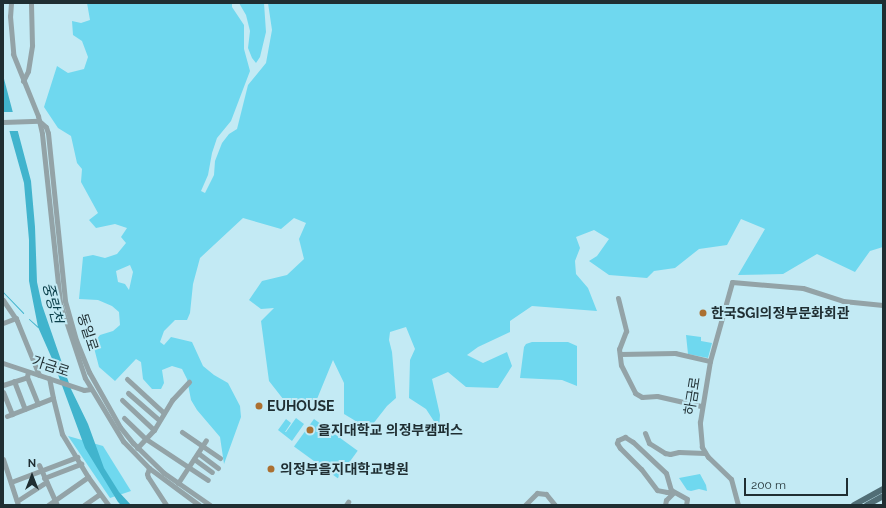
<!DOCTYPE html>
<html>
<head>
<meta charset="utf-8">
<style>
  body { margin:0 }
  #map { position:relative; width:886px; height:508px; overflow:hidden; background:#c3eaf4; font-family:Raleway,"Noto Sans KR",sans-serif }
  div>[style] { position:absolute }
  .green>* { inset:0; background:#6fd8ef; transform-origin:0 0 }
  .water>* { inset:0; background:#41b4cd }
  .pier>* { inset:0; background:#c3eaf4 }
  .stream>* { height:1px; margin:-0.5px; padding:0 0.5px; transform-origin:0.5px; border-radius:0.5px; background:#41b4cd }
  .minor>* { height:5px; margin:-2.5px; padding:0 2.5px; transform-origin:2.5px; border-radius:2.5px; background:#93a3a7 }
  .major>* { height:6px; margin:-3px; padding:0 3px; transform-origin:3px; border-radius:3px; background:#516e76 }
  .dots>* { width:11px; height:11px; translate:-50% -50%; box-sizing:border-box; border:2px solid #c3eaf4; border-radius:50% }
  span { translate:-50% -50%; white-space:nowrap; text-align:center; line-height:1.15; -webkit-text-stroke:4px #c3eaf4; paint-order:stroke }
  .poi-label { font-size:14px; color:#1f2e32; font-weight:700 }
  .left { translate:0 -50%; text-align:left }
  .street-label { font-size:14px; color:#1f2e32 }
  .water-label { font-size:15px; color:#093e49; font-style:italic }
  .frame { position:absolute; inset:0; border:4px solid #1f2e32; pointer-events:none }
  .north { position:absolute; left:12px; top:456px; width:40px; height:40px; -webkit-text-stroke:3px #c3eaf4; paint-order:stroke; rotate:0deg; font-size:11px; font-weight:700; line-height:16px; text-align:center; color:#1f2e32 }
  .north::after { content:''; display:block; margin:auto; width:14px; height:18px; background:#1f2e32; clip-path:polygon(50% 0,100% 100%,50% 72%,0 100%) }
  .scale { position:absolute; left:744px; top:478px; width:104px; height:18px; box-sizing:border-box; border:2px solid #1f2e32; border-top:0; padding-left:5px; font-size:12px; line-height:14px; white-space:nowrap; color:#1f2e32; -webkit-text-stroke:3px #c3eaf4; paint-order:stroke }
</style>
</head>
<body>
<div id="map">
  <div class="green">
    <i style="clip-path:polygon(evenodd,87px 3px,232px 3px,232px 7px,244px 25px,244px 49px,250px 71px,231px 121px,217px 138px,212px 153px,208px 175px,201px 191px,205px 193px,214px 175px,215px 161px,222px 143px,229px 134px,237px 129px,248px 85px,266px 63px,272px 30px,268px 3px,883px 3px,883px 247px,870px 251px,855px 272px,817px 254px,783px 274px,738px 275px,765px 229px,741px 219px,727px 245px,699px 249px,675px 268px,654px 271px,647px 278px,609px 275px,589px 261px,597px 256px,609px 239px,594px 230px,576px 237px,580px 248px,575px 261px,576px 274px,588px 288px,597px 311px,532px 306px,510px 321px,510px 332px,478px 347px,467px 355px,483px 363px,507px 352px,512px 366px,498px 388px,466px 387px,448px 372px,432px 379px,440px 415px,439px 429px,426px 409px,409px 398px,410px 360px,415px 349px,406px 327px,390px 332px,389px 340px,392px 352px,396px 398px,387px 406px,369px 429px,344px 414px,344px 383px,333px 360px,317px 399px,287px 404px,269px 381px,261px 321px,274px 308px,261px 309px,249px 300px,262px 281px,287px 275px,304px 259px,299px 239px,306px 223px,294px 218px,281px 229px,243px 218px,200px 258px,193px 284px,190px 313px,187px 320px,175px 320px,164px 331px,160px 342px,164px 345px,171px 337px,192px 342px,203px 366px,214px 375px,228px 383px,240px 406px,241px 417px,224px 464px,220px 437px,197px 410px,191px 400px,187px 379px,182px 369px,172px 366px,162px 370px,164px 383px,161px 389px,152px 389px,143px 379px,141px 362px,136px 359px,115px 381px,99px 367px,93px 344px,100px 335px,113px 331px,120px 325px,119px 312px,112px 306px,98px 300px,79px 299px,83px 257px,93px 255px,105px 258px,117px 254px,126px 243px,121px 237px,127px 228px,115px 224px,96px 228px,89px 220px,98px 213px,81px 182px,82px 169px,77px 163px,71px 136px,58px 128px,44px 107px,57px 66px,68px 73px,84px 69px,88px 57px,82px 41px,73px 35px,72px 21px,81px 23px,90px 20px,87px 3px,130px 265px,133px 272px,129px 290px,125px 284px,118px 282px,116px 271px,130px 265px)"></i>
    <i style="clip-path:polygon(239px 3px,264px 3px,266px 32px,260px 57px,256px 63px,252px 58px,248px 48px,250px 31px,246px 15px)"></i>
    <i style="clip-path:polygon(686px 335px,701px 337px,701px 341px,712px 343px,708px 358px,688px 354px)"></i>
    <i style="clip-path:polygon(532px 342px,568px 342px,577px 346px,577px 386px,562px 380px,520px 378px,524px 347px,526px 344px)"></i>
    <i style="clip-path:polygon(296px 418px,304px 424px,292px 441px,278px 430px,286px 419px,291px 423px,285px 432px,286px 432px)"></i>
    <i style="left:314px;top:419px;width:54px;height:34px;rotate:36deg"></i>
    <i style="clip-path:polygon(68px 436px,103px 446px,131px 491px,110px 498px)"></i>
    <i style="clip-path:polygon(700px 474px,706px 485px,707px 491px,699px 489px,691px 491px,687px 490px,679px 478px)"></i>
  </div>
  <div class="water">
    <i style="clip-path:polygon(3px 75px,31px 181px,35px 227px,37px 282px,42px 305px,71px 389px,88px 424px,104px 468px,119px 492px,131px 505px,121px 505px,118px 502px,85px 448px,53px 361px,38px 327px,29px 281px,29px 240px,24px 183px,3px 108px)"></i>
  </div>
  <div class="pier">
    <i style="clip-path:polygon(3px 112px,16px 112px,21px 131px,7px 131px)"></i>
  </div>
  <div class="stream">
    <i style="left:3px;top:292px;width:29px;rotate:46deg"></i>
    <i style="left:29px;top:319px;width:12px;rotate:42deg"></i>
  </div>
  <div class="minor">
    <i style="left:11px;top:3px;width:13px;rotate:94deg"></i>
    <i style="left:10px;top:16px;width:38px;rotate:85deg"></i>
    <i style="left:13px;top:54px;width:67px;rotate:68deg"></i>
    <i style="left:38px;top:116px;width:18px;rotate:77deg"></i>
    <i style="left:42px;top:134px;width:170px;rotate:83.9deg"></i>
    <i style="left:60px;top:303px;width:79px;rotate:71.6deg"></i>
    <i style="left:85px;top:378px;width:74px;rotate:58.9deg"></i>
    <i style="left:123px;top:441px;width:37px;rotate:46deg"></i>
    <i style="left:149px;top:468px;width:62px;rotate:36.5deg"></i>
    <i style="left:23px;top:81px;width:11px;rotate:-63deg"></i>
    <i style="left:28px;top:71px;width:26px;rotate:-81deg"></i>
    <i style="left:32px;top:45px;width:42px;rotate:-91.4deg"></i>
    <i style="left:39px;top:121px;width:9px;rotate:41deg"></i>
    <i style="left:46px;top:127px;width:6px;rotate:72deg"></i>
    <i style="left:48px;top:133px;width:169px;rotate:84.2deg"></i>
    <i style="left:65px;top:301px;width:41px;rotate:74.2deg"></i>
    <i style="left:76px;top:340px;width:35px;rotate:68deg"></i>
    <i style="left:89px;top:372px;width:63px;rotate:60.6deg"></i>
    <i style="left:120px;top:427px;width:21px;rotate:51deg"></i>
    <i style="left:133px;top:443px;width:43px;rotate:44.1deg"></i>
    <i style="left:164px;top:473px;width:56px;rotate:34.8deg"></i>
    <i style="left:3px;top:122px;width:36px;rotate:-2deg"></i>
    <i style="left:618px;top:298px;width:34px;rotate:76deg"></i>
    <i style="left:626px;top:331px;width:19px;rotate:111deg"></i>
    <i style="left:619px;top:349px;width:16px;rotate:83deg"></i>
    <i style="left:621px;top:365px;width:31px;rotate:63deg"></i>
    <i style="left:635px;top:393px;width:8px;rotate:30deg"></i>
    <i style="left:642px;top:397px;width:15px;rotate:-4deg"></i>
    <i style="left:657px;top:396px;width:45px;rotate:12.8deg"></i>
    <i style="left:3px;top:300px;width:25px;rotate:56deg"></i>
    <i style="left:17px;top:321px;width:58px;rotate:67.8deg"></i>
    <i style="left:3px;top:323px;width:14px;rotate:-21deg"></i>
    <i style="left:620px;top:354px;width:55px;rotate:-1deg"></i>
    <i style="left:675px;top:353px;width:36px;rotate:13deg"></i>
    <i style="left:3px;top:363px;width:85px;rotate:18.4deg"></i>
    <i style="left:84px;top:390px;width:7px;rotate:-8deg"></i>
    <i style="left:27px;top:377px;width:29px;rotate:68deg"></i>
    <i style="left:127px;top:379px;width:50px;rotate:42.6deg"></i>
    <i style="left:14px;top:381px;width:30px;rotate:69deg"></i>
    <i style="left:3px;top:385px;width:25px;rotate:-18deg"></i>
    <i style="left:27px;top:377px;width:5px;rotate:-79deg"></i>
    <i style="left:3px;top:392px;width:24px;rotate:68deg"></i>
    <i style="left:128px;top:393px;width:41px;rotate:41.1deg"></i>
    <i style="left:53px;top:398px;width:37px;rotate:76deg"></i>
    <i style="left:62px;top:434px;width:50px;rotate:58.8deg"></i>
    <i style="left:88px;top:477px;width:34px;rotate:54deg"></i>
    <i style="left:122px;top:400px;width:44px;rotate:43.2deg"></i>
    <i style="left:7px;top:416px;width:49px;rotate:-21.4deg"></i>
    <i style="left:53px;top:398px;width:20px;rotate:-101deg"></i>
    <i style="left:124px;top:418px;width:30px;rotate:44deg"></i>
    <i style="left:146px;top:439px;width:74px;rotate:33.5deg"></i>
    <i style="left:182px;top:432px;width:46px;rotate:34.4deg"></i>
    <i style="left:645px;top:433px;width:11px;rotate:68deg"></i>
    <i style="left:649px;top:443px;width:19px;rotate:32deg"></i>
    <i style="left:665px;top:453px;width:5px;rotate:11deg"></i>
    <i style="left:670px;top:454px;width:9px;rotate:-13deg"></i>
    <i style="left:679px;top:452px;width:26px;rotate:2deg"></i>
    <i style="left:137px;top:448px;width:25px;rotate:-47deg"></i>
    <i style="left:154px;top:430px;width:35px;rotate:-59deg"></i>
    <i style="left:172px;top:400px;width:25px;rotate:-47deg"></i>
    <i style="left:198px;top:453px;width:25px;rotate:37deg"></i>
    <i style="left:3px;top:459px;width:48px;rotate:71.9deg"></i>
    <i style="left:194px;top:459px;width:22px;rotate:36deg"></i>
    <i style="left:39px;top:465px;width:44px;rotate:65.8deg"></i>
    <i style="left:149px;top:468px;width:6px;rotate:108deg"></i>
    <i style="left:147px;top:474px;width:3px;rotate:72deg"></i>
    <i style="left:148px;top:477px;width:33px;rotate:57deg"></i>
    <i style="left:44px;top:478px;width:40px;rotate:-21deg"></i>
    <i style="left:11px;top:482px;width:71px;rotate:-20.7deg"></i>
    <i style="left:178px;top:483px;width:51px;rotate:-56.9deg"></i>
    <i style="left:671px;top:490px;width:2px;rotate:117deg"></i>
    <i style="left:670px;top:492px;width:3px;rotate:180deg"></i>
    <i style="left:667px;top:492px;width:10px;rotate:-169deg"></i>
    <i style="left:657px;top:490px;width:26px;rotate:-127deg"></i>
    <i style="left:641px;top:469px;width:30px;rotate:-135deg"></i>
    <i style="left:620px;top:448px;width:6px;rotate:-121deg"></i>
    <i style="left:617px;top:443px;width:3px;rotate:-72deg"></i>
    <i style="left:618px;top:440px;width:8px;rotate:-23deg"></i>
    <i style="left:625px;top:437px;width:9px;rotate:32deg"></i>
    <i style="left:633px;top:442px;width:45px;rotate:43.2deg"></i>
    <i style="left:666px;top:473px;width:18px;rotate:74deg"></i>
    <i style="left:671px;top:490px;width:18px;rotate:29deg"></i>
    <i style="left:687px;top:499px;width:6px;rotate:99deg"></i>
    <i style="left:17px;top:501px;width:35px;rotate:-33deg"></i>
    <i style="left:48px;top:505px;width:49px;rotate:-35deg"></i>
    <i style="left:84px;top:505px;width:19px;rotate:-35deg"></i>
    <i style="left:346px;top:505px;width:4px;rotate:-56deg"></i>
    <i style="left:525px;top:505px;width:17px;rotate:-45deg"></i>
    <i style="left:537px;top:493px;width:9px;rotate:6deg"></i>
    <i style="left:546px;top:494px;width:14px;rotate:51deg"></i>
    <i style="left:665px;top:505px;width:5px;rotate:-79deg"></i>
    <i style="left:666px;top:500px;width:11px;rotate:-45deg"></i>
    <i style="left:738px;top:505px;width:27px;rotate:-105deg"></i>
    <i style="left:731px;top:479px;width:32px;rotate:-136deg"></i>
    <i style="left:708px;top:457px;width:12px;rotate:-121deg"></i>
    <i style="left:702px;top:447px;width:25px;rotate:-95deg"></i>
    <i style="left:700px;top:422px;width:62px;rotate:-80.7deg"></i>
    <i style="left:710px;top:361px;width:82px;rotate:-74.4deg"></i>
    <i style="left:732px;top:282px;width:71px;rotate:4.8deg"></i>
    <i style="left:803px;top:288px;width:42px;rotate:18deg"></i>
    <i style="left:843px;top:301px;width:40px;rotate:5.7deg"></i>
  </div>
  <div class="major">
    <i style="left:854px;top:505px;width:33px;rotate:-29deg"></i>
    <i style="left:867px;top:505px;width:18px;rotate:-29deg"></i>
  </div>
  <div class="dots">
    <i style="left:703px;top:313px;background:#ab7031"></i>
    <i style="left:259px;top:406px;background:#ab7031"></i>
    <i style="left:310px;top:430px;background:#ab7031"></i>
    <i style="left:271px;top:469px;background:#ab7031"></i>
  </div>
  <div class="poi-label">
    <span class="left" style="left:711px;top:313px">한국SGI의정부문화회관</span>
    <span class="left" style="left:267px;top:406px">EUHOUSE</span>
    <span class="left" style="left:318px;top:430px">을지대학교 의정부캠퍼스</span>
    <span class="left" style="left:280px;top:469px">의정부을지대학교병원</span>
  </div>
  <div class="street-label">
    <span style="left:88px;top:332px;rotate:72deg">동일로</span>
    <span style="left:51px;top:366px;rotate:18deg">가금로</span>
    <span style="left:692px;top:396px;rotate:-81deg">하금로</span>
  </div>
  <div class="water-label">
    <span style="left:52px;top:303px;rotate:76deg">중랑천</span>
  </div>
  <div class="frame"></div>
  <div class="north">N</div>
  <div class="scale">200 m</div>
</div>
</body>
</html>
